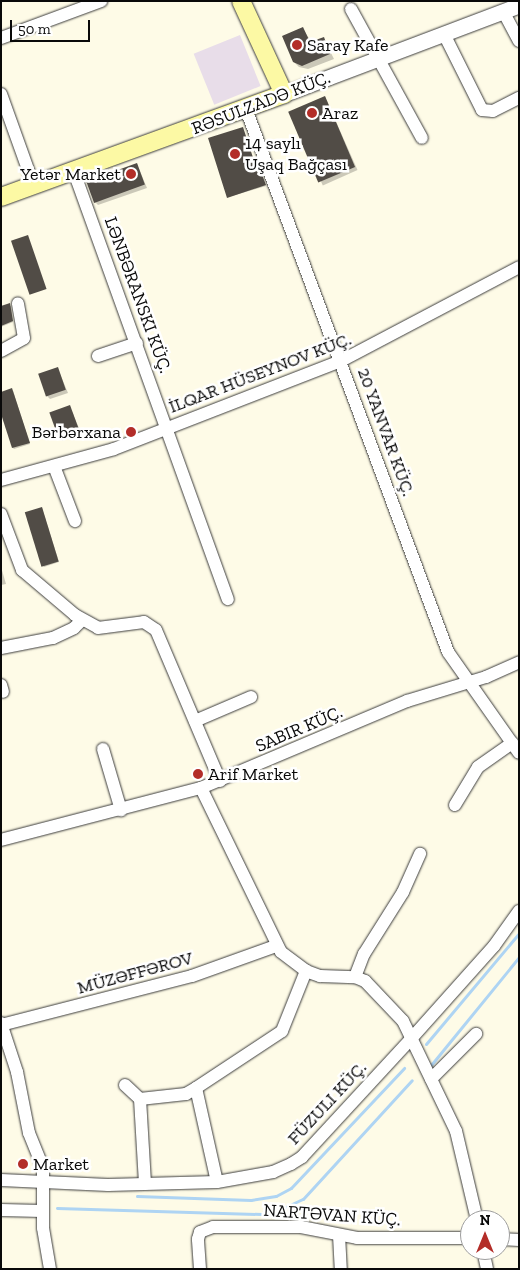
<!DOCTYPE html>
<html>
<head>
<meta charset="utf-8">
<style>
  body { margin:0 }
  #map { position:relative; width:520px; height:1270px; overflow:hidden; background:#fefbe7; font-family:"Zilla Slab",serif }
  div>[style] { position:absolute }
  .industrial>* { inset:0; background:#e8dde9; transform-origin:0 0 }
  .shadow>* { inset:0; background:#0003; transform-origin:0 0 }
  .stream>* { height:3px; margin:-1.5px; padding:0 1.5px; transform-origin:1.5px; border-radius:1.5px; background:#aed4f3 }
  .building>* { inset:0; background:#514c46; transform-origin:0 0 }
  .roads { filter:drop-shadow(0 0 1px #3c3c3c) drop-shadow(0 0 1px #3c3c3c) }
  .minor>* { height:12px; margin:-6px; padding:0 6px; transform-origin:6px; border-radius:6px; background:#fff }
  .tertiary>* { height:15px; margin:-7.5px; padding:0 7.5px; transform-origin:7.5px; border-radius:7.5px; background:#fff }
  .secondary>* { height:18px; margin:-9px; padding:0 9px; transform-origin:9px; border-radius:9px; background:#fcf9a4 }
  .dots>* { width:14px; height:14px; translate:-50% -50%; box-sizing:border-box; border:2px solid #fff; border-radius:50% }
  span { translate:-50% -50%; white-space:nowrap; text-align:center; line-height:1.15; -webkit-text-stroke:5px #fff; paint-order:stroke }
  .poi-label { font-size:18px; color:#090909 }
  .left { translate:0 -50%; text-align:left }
  .right { translate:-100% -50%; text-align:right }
  .street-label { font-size:18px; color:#090909 }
  .frame { position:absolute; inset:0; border:2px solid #090909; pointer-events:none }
  .north { position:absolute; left:460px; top:1210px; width:50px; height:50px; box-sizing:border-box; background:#fff; border:1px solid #9d9d9d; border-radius:50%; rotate:0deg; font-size:14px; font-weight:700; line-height:20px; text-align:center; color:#090909 }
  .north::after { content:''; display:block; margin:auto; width:18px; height:22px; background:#b32d28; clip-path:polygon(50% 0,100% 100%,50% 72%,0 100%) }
  .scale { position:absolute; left:10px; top:20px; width:80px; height:22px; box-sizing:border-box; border:2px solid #090909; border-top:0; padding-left:6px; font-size:15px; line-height:18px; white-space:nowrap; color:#090909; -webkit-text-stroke:4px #fff; paint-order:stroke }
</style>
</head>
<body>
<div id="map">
  <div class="industrial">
    <i style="left:240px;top:35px;width:55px;height:50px;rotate:68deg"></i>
  </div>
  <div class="shadow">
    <i style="clip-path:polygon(303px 29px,312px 43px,324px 39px,334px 59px,308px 69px,299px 67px,294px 62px)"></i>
    <i style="left:325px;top:97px;width:80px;height:38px;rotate:66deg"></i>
    <i style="clip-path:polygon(137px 164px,147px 188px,98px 205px,95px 202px)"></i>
    <i style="clip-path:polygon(258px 175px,262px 175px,266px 186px,228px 197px)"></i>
    <i style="clip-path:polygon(11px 306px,13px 322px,1px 327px,1px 308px)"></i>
    <i style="clip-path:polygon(58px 369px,68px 393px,50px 399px,47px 396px)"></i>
    <i style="clip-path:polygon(13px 391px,30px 444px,14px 449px,13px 448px)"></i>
    <i style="left:70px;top:407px;width:28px;height:20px;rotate:67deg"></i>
    <i style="clip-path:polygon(42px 508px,59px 562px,44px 567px,43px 566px)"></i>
    <i style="clip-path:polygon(1px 567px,6px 584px,1px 585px)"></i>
  </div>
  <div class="stream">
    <i style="left:426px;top:1044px;width:145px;rotate:-50deg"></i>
    <i style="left:431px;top:1065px;width:139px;rotate:-50.8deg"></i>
    <i style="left:137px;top:1196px;width:114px;rotate:2deg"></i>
    <i style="left:251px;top:1200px;width:25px;rotate:-9deg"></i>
    <i style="left:276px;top:1196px;width:17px;rotate:-28deg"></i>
    <i style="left:291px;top:1188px;width:165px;rotate:-46.7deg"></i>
    <i style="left:57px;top:1208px;width:205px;rotate:1.7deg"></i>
    <i style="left:262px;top:1214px;width:17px;rotate:-13deg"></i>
    <i style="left:279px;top:1210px;width:26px;rotate:-25deg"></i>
    <i style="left:303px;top:1199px;width:161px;rotate:-47.5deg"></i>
  </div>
  <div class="building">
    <i style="clip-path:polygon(303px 27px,310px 42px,324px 37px,330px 54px,302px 66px,293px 62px,282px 36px)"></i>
    <i style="left:325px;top:96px;width:77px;height:40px;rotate:67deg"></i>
    <i style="clip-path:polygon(243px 127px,258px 173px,261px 172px,266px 185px,227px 198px,208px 138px)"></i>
    <i style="left:137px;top:163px;width:23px;height:54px;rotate:70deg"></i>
    <i style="left:28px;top:235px;width:57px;height:18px;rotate:71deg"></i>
    <i style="clip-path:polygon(10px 303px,13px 321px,1px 326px,1px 306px)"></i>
    <i style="left:58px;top:367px;width:24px;height:21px;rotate:71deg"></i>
    <i style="clip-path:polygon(12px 388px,30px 443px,12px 448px,1px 414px,1px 392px)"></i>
    <i style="left:70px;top:405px;width:27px;height:22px;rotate:70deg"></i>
    <i style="left:42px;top:507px;width:57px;height:18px;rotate:73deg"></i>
  </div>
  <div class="roads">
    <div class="minor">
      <i style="left:351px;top:9px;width:147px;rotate:61.2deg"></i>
      <i style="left:503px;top:11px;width:34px;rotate:62deg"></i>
      <i style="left:444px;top:34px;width:85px;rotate:63.4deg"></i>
      <i style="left:482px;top:110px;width:11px;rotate:5deg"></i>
      <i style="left:493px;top:111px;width:29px;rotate:-27deg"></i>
      <i style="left:1px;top:38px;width:107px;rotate:-20.3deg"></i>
      <i style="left:1px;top:94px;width:98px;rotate:70.3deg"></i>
      <i style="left:246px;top:109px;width:579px;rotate:69.59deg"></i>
      <i style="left:448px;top:652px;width:123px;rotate:54.9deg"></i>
      <i style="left:74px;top:172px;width:454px;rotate:70.2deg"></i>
      <i style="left:1px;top:351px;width:26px;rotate:-29deg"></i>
      <i style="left:24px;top:338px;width:35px;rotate:-100deg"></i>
      <i style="left:98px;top:356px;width:41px;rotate:-18.4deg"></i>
      <i style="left:54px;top:466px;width:59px;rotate:69.1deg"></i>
      <i style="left:1px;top:480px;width:117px;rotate:-15.3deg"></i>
      <i style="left:114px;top:449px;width:243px;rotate:-21.2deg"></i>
      <i style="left:341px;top:361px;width:201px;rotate:-27.8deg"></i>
      <i style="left:1px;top:514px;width:60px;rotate:69.4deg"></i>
      <i style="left:22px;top:570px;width:70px;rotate:40.3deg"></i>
      <i style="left:75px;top:615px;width:26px;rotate:29deg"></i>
      <i style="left:98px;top:628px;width:46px;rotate:-7.4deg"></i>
      <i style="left:144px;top:622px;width:14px;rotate:34deg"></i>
      <i style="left:156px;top:630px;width:164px;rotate:67deg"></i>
      <i style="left:1px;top:648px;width:53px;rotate:-10.9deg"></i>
      <i style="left:53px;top:638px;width:23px;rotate:-25deg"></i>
      <i style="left:74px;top:628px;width:11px;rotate:-45deg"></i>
      <i style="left:1px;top:685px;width:7px;rotate:74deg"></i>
      <i style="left:195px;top:721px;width:61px;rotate:-23.2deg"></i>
      <i style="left:103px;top:749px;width:64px;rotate:73.6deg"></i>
      <i style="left:201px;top:788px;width:182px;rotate:64deg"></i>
      <i style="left:281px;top:952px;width:31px;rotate:37deg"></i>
      <i style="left:306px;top:971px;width:15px;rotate:20deg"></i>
      <i style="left:320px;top:976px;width:35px;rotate:2deg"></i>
      <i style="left:355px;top:977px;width:11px;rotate:22deg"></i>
      <i style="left:365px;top:981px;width:55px;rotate:46.5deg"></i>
      <i style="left:403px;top:1021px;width:122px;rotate:64.3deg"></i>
      <i style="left:456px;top:1131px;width:91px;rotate:76.7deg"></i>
      <i style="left:455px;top:805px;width:44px;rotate:-58.8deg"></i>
      <i style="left:478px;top:767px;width:42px;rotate:-35.2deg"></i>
      <i style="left:1px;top:840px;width:207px;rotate:-14.6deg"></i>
      <i style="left:201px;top:788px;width:224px;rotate:-22.9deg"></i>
      <i style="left:407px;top:701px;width:83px;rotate:-16.9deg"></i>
      <i style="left:486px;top:677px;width:36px;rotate:-24deg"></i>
      <i style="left:355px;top:977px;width:25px;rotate:-69deg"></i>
      <i style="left:364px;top:954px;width:73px;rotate:-57.8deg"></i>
      <i style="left:403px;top:892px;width:42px;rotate:-65.9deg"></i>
      <i style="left:1px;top:1023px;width:52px;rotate:71.9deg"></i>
      <i style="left:17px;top:1072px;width:62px;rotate:78.9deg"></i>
      <i style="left:29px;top:1133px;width:37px;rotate:68deg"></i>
      <i style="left:43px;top:1167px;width:61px;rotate:90deg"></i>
      <i style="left:43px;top:1228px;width:42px;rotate:80.3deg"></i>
      <i style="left:1px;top:1025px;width:197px;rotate:-14.4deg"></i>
      <i style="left:192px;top:976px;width:89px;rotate:-19.7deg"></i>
      <i style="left:431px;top:1079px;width:64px;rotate:-45deg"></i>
      <i style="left:125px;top:1085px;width:21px;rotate:43deg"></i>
      <i style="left:140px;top:1099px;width:46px;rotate:-6.2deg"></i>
      <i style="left:186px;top:1094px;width:12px;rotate:-31deg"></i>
      <i style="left:196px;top:1088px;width:103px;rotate:-33.5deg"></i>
      <i style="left:282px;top:1031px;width:65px;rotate:-68.2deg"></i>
      <i style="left:196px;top:1088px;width:96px;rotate:77.4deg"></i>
      <i style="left:140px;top:1099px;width:85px;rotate:86.6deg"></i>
      <i style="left:1px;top:1180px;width:107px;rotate:2.7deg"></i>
      <i style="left:108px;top:1185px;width:109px;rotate:-1.6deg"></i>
      <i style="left:217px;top:1182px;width:57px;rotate:-10.1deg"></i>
      <i style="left:273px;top:1172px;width:20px;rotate:-24deg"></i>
      <i style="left:291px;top:1164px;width:13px;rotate:-32deg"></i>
      <i style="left:302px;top:1157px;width:159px;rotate:-47.3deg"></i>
      <i style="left:410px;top:1040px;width:126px;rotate:-48.2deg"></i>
      <i style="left:494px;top:946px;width:43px;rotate:-54.5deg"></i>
      <i style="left:1px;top:1210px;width:41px;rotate:1.4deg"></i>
      <i style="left:339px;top:1235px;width:34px;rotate:87deg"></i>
      <i style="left:500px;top:1239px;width:19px;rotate:3deg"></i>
      <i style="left:483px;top:1250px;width:19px;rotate:78deg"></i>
      <i style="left:200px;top:1269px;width:30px;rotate:-94deg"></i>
      <i style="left:198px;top:1239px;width:7px;rotate:-74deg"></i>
      <i style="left:200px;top:1232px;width:14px;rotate:-21deg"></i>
      <i style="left:213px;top:1227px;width:88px"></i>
      <i style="left:301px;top:1227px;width:57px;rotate:11.1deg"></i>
      <i style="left:357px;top:1238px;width:113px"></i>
    </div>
    <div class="tertiary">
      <i style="left:284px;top:94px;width:251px;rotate:-20.7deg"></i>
    </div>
    <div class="secondary">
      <i style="left:1px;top:197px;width:301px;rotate:-20deg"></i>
      <i style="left:284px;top:94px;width:102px;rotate:-114.8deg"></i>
    </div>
  </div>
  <div class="dots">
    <i style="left:297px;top:45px;background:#b32d28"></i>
    <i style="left:312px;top:113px;background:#b32d28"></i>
    <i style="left:235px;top:154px;background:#b32d28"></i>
    <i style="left:131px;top:174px;background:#b32d28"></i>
    <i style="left:131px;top:432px;background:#b32d28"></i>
    <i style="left:198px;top:774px;background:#b32d28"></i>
    <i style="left:23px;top:1164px;background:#b32d28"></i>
  </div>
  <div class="poi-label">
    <span class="left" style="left:307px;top:45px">Saray Kafe</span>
    <span class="left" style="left:322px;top:113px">Araz</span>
    <span class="left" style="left:245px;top:154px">14 saylı<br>Uşaq Bağçası</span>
    <span class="right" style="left:121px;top:174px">Yetər Market</span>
    <span class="right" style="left:121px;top:432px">Bərbərxana</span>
    <span class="left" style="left:208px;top:774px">Arif Market</span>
    <span class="left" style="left:33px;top:1164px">Market</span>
  </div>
  <div class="street-label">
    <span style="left:261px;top:103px;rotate:-21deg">RƏSULZADƏ KÜÇ.</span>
    <span style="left:138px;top:295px;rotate:70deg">LƏNBƏRANSKI KÜÇ.</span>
    <span style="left:260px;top:373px;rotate:-21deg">İLQAR HÜSEYNOV KÜÇ.</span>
    <span style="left:386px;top:432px;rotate:70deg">20 YANVAR KÜÇ.</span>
    <span style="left:299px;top:729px;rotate:-23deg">SABIR KÜÇ.</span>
    <span style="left:135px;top:973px;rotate:-15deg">MÜZƏFFƏROV</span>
    <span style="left:327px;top:1103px;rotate:-47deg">FÜZULI KÜÇ.</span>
    <span style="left:332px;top:1215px;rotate:4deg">NARTƏVAN KÜÇ.</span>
  </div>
  <div class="frame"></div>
  <div class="north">N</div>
  <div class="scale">50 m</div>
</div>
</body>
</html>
